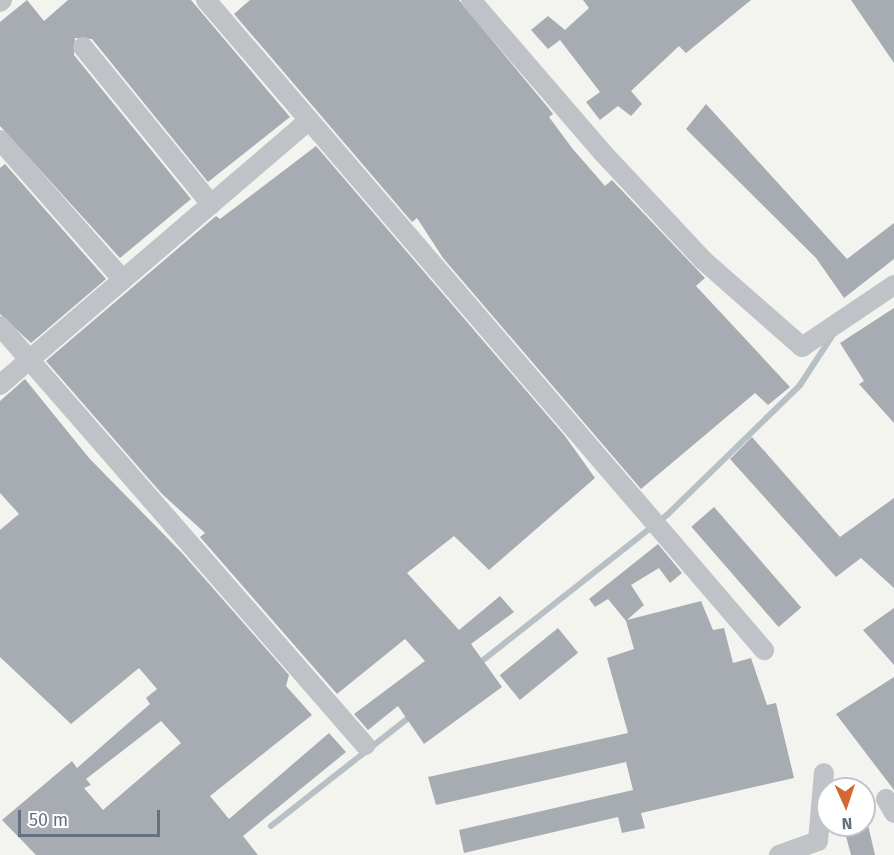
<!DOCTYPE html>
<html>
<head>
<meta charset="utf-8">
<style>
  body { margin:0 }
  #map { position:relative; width:894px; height:855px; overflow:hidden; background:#f3f4f0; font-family:"Fira Sans",sans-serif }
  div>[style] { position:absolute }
  .stream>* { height:6px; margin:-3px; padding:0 3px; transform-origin:3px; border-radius:3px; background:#b7c0c5 }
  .building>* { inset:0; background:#a6acb2; transform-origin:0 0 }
  .street>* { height:20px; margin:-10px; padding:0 10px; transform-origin:10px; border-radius:10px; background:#bfc2c6 }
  span { translate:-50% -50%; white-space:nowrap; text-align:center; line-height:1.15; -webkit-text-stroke:6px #fff; paint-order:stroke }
  .north { position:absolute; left:816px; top:777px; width:60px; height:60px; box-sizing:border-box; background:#fff; border:2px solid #c1c6cc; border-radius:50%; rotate:177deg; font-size:16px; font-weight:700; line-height:24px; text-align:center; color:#65717f }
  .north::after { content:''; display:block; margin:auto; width:21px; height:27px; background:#d36931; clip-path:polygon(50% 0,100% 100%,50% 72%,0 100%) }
  .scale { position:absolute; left:18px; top:810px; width:142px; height:27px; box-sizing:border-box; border:3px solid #65717f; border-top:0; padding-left:8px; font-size:18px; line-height:21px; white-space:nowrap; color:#65717f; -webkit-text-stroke:4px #fff; paint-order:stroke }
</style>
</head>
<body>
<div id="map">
  <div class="stream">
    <i style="left:477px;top:665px;width:243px;rotate:-38.3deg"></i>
    <i style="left:668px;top:514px;width:185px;rotate:-44.3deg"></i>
    <i style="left:800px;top:385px;width:62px;rotate:-56.8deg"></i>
    <i style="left:271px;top:826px;width:179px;rotate:-38.2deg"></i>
  </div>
  <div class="building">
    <i style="clip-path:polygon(27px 0,44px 21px,68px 0,191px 0,290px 117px,208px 182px,92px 39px,75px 38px,74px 55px,191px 199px,120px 258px,0 126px,0 22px)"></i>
    <i style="clip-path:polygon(250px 0,459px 0,550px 110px,553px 114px,549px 117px,572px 148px,605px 186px,612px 180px,705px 278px,696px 286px,790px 387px,768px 405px,755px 393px,641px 489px,443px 258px,417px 218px,412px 222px,234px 14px)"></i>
    <i style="clip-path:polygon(583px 0,751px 0,686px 53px,679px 46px,631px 91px,642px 104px,631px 116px,618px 106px,600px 120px,586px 102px,600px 92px,560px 40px,548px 49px,531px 30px,548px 16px,565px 30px,589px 8px)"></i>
    <i style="clip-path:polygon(851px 0,894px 0,894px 63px)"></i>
    <i style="clip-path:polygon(706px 104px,847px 259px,894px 223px,894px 259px,844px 298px,816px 258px,686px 129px)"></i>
    <i style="clip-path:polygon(316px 146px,565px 436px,595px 478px,489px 570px,454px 536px,407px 573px,459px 630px,500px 596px,514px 612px,471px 644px,502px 687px,424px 744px,398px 706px,368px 730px,354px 714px,425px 661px,405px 639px,337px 694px,200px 537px,205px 533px,162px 494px,46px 361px,216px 216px,220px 219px)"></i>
    <i style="clip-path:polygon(5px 164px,106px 279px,31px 343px,0 314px,0 168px)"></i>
    <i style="clip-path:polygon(894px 308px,894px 423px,859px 384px,864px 381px,840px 343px)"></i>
    <i style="clip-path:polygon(evenodd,25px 379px,89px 458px,182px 553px,289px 675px,286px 686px,312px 715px,210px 796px,229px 819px,329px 733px,346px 752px,243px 836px,258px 855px,36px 855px,2px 820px,72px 761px,77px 768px,150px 704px,146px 698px,157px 689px,139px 668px,71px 724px,0 657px,0 530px,19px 514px,0 493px,0 401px,25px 379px,161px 721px,181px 743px,103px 810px,84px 788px,91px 785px,86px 779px,161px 721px)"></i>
    <i style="clip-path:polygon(752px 437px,840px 537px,894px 498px,894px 588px,861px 558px,836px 577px,730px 459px)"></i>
    <i style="left:714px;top:507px;width:133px;height:30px;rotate:49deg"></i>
    <i style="clip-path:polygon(658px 544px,682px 573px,670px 583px,659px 568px,631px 585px,644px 605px,627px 620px,701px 601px,713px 630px,724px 628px,733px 663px,751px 658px,767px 705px,776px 703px,794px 778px,641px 813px,645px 828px,622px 833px,618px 817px,464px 853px,459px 830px,633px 790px,626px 762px,436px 805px,428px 777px,628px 733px,607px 658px,634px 649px,626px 621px,608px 599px,595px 607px,589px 599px)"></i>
    <i style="clip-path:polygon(894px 608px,894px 665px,863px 630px)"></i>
    <i style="left:558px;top:628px;width:32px;height:75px;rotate:51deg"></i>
    <i style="clip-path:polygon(894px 677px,894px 790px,836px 714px)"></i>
    <i style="clip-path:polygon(843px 825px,868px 825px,875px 855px,851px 855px)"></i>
  </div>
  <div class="street">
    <i style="left:206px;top:0;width:857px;rotate:49.36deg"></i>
    <i style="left:471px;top:0;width:202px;rotate:49.2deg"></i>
    <i style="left:603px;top:153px;width:146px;rotate:46.9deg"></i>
    <i style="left:703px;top:260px;width:132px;rotate:41.3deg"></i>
    <i style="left:802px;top:347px;width:111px;rotate:-34deg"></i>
    <i style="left:0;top:2px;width:3px;rotate:-45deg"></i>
    <i style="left:83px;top:47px;width:203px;rotate:50.8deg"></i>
    <i style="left:0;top:140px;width:186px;rotate:48.7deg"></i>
    <i style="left:0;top:326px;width:556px;rotate:48.94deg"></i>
    <i style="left:0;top:385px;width:404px;rotate:-40.6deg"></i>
    <i style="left:886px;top:799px;width:16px;rotate:60deg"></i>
    <i style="left:779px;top:855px;width:41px;rotate:-19.7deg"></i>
    <i style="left:818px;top:841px;width:68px;rotate:-85deg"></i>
  </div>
  <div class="north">N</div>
  <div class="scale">50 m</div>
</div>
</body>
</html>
